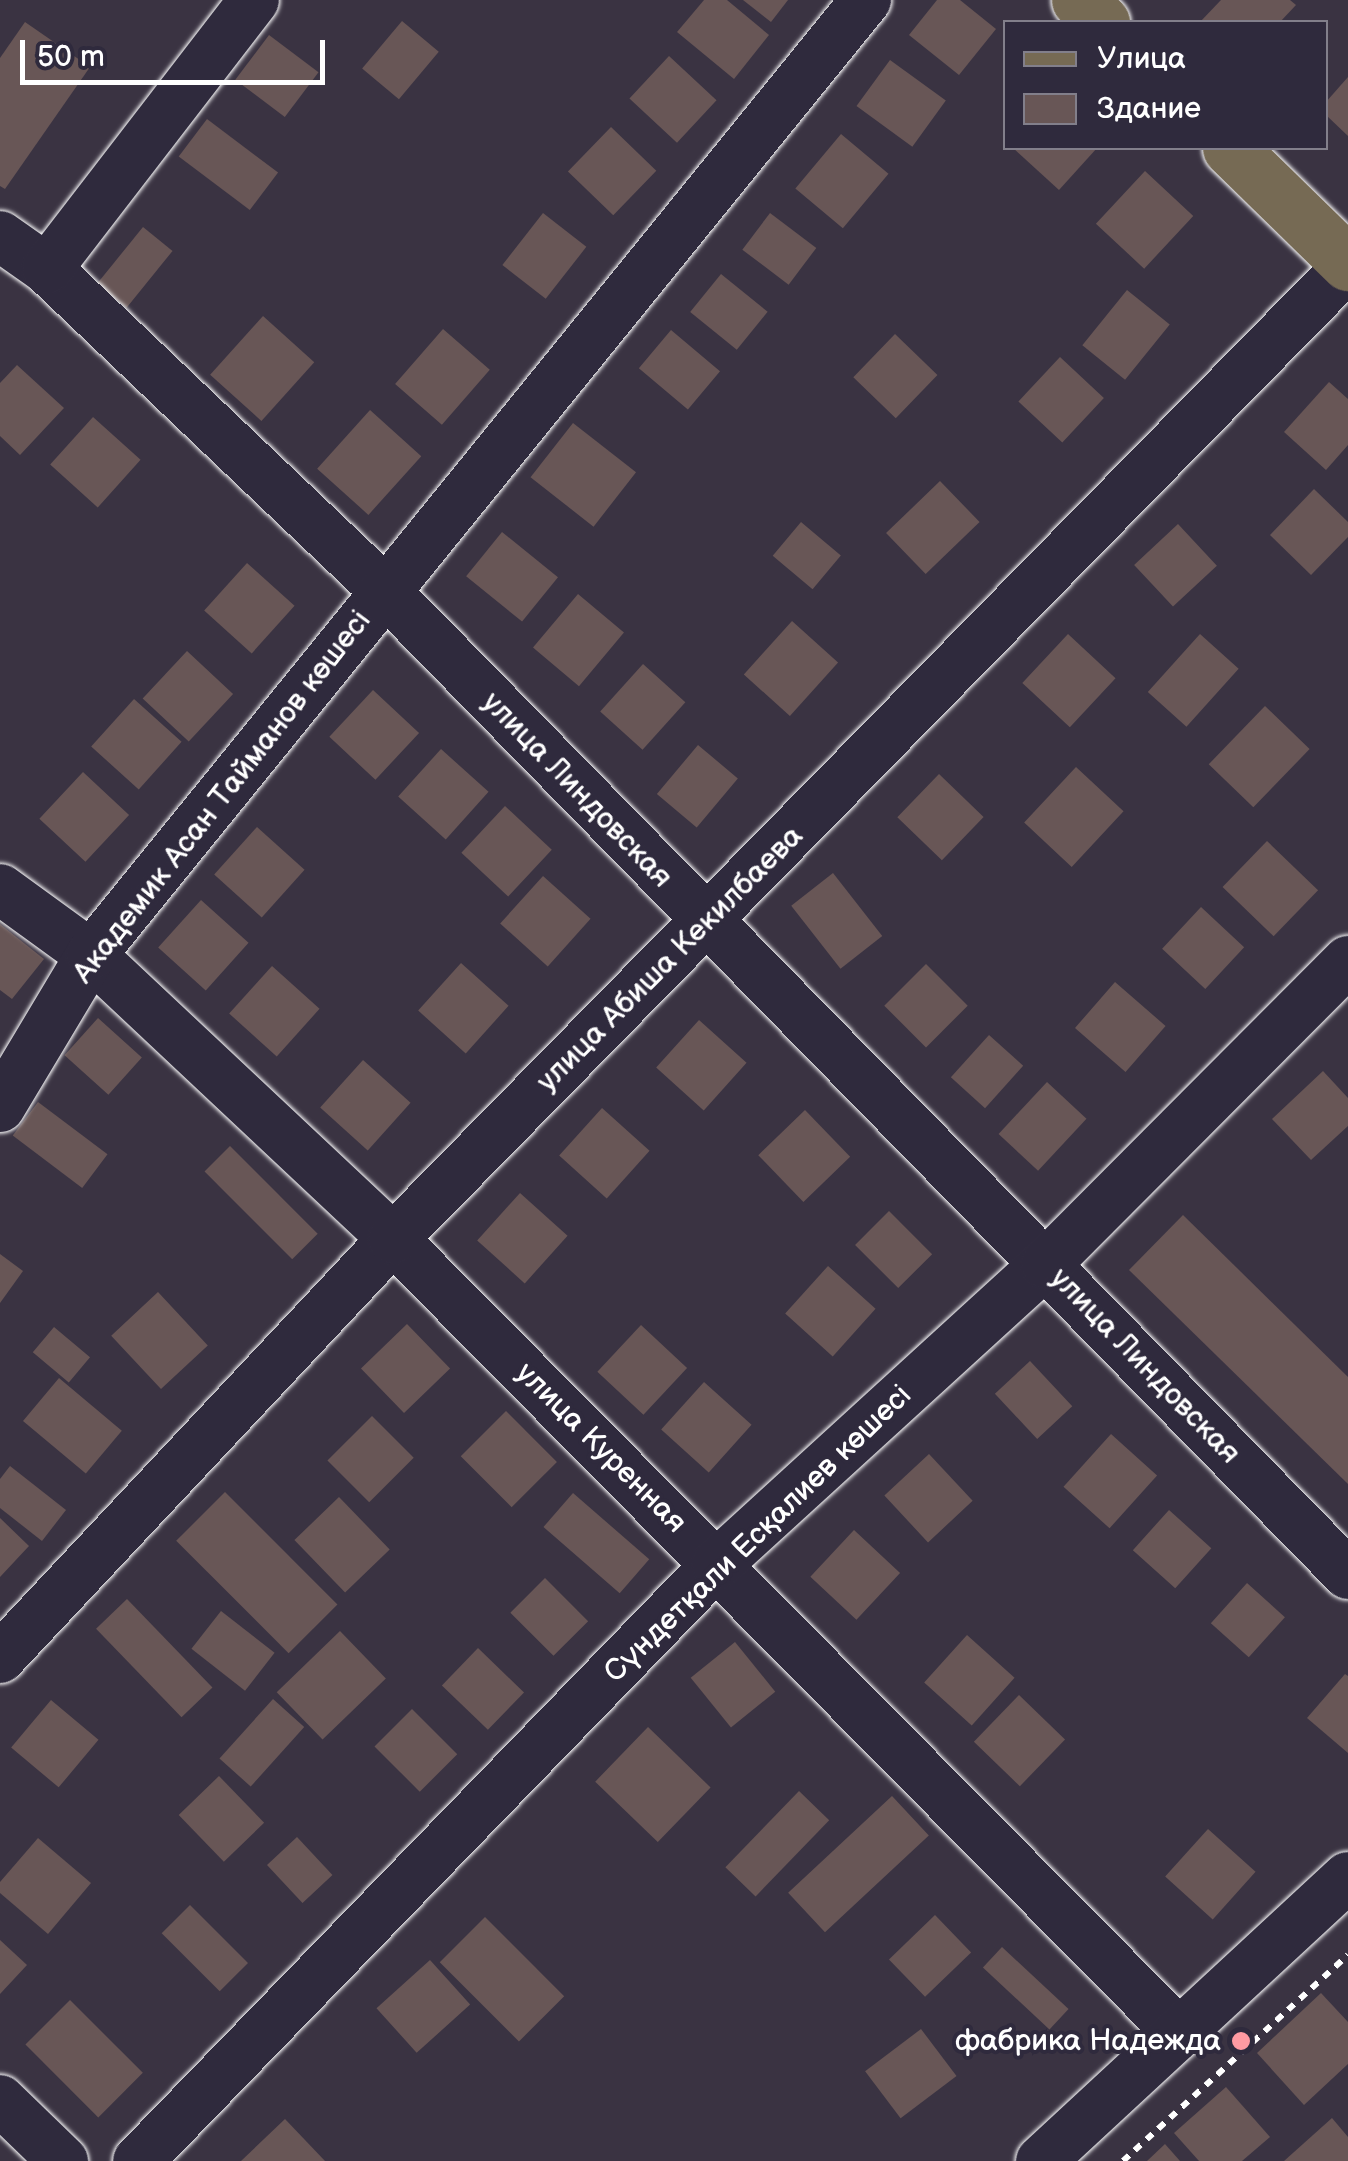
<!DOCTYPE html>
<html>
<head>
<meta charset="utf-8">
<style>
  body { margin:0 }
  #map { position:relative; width:1348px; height:2161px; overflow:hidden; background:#3a3342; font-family:"Balsamiq Sans",sans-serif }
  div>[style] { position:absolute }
  .building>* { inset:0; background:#685656; transform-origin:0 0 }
  .path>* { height:6px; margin-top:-3px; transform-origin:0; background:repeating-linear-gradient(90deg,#fff 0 8px,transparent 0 16px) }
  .roads { filter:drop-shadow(0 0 2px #fff) drop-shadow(0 0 2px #fff) }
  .minor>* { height:50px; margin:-25px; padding:0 25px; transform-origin:25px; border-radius:25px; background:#2f2a3d }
  .major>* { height:55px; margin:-27.5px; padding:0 27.5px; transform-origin:27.5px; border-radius:27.5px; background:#766a54 }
  .dots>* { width:28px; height:28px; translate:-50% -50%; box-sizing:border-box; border:5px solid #2f2a3d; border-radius:50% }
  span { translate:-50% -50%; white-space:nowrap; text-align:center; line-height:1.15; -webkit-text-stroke:8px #2f2a3d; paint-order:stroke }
  .street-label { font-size:30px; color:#fff }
  .poi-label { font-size:30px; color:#fff }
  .right { translate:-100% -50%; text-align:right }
  .legend { position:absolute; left:1003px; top:20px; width:325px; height:130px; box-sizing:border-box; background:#2f2a3d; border:2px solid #827f8b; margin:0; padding:12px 18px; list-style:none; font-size:30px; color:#fff }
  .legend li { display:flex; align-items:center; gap:20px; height:50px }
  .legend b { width:50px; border:2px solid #827f8b }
  .scale { position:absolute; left:20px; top:40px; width:305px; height:45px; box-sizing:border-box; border:5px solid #fff; border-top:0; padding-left:12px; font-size:30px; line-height:35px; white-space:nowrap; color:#fff; -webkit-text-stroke:8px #2f2a3d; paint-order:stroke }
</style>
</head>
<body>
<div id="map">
  <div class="building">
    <i style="clip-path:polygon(704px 0,727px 0,769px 35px,734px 79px,677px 32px)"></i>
    <i style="clip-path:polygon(743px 0,788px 0,771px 22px)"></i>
    <i style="clip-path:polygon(937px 0,960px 0,996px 29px,959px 75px,909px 35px)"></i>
    <i style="clip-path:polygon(1221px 0,1290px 0,1296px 5px,1280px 22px,1200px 22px)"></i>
    <i style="left:402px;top:21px;width:48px;height:62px;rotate:40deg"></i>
    <i style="clip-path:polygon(25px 22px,90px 67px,5px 189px,0 186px,0 58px)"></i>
    <i style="left:269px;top:35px;width:62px;height:56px;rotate:37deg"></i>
    <i style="left:669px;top:56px;width:65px;height:58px;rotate:43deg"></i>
    <i style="left:890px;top:60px;width:69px;height:57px;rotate:36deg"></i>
    <i style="clip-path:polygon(1348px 77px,1348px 136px,1326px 115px,1326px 102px)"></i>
    <i style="left:207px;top:119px;width:89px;height:47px;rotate:37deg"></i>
    <i style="left:611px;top:127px;width:63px;height:62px;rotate:44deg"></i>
    <i style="left:841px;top:134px;width:62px;height:71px;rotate:40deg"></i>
    <i style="clip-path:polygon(1013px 148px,1097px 148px,1059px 190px)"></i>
    <i style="left:1145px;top:171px;width:66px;height:72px;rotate:43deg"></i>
    <i style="left:543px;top:213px;width:55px;height:66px;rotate:38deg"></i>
    <i style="left:770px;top:213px;width:58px;height:46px;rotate:37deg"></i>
    <i style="left:143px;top:227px;width:38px;height:73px;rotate:39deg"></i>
    <i style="left:721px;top:274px;width:60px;height:49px;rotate:39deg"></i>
    <i style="left:1127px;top:290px;width:55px;height:71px;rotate:39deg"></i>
    <i style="left:263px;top:316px;width:69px;height:79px;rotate:42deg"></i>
    <i style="left:443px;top:329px;width:62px;height:73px;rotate:41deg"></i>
    <i style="left:671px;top:330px;width:64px;height:50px;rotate:40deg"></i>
    <i style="left:895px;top:334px;width:59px;height:60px;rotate:44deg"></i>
    <i style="left:1060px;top:357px;width:60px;height:61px;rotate:43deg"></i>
    <i style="clip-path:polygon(17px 365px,64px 408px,20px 455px,0 436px,0 383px)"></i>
    <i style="clip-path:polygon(1329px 382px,1348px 399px,1348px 445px,1326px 470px,1284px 432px)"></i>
    <i style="left:370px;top:410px;width:69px;height:79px;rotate:42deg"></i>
    <i style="left:93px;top:417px;width:64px;height:64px;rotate:42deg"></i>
    <i style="left:573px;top:423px;width:80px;height:69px;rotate:38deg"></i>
    <i style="left:940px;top:481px;width:57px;height:75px;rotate:46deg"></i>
    <i style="clip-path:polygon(1314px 489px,1348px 522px,1348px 537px,1311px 575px,1270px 535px)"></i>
    <i style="left:801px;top:522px;width:52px;height:44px;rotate:40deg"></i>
    <i style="left:1178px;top:524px;width:57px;height:60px;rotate:47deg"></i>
    <i style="left:502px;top:532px;width:72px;height:57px;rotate:39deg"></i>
    <i style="left:247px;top:563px;width:64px;height:64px;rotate:42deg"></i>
    <i style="left:578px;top:594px;width:60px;height:70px;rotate:40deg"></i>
    <i style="left:792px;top:621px;width:62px;height:72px;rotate:42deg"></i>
    <i style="left:1068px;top:634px;width:65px;height:67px;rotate:43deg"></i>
    <i style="left:1200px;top:634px;width:52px;height:78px;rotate:42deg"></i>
    <i style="left:187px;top:651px;width:63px;height:65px;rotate:43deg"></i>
    <i style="left:643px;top:664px;width:57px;height:64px;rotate:42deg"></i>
    <i style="left:373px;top:690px;width:63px;height:64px;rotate:43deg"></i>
    <i style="left:134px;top:699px;width:64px;height:64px;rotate:42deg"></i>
    <i style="left:1265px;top:706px;width:62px;height:81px;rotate:44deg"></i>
    <i style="left:698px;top:745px;width:52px;height:64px;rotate:40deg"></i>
    <i style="left:441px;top:749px;width:64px;height:64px;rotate:42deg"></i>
    <i style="left:1076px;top:767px;width:65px;height:76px;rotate:43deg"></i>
    <i style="left:83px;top:772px;width:63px;height:64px;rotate:43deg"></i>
    <i style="left:939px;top:774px;width:62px;height:60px;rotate:44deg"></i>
    <i style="left:505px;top:806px;width:64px;height:64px;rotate:43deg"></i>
    <i style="left:257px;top:827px;width:64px;height:64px;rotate:42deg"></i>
    <i style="left:1267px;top:841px;width:71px;height:64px;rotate:44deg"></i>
    <i style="left:833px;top:873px;width:80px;height:53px;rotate:52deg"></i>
    <i style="left:543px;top:876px;width:64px;height:64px;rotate:42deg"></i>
    <i style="left:201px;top:900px;width:64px;height:64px;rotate:42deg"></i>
    <i style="left:1201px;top:907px;width:59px;height:57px;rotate:43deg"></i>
    <i style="clip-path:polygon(0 924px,44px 959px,12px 999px,0 990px)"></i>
    <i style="left:461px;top:963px;width:64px;height:64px;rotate:42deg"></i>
    <i style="left:926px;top:964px;width:59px;height:59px;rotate:45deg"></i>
    <i style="left:272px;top:966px;width:64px;height:64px;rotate:42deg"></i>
    <i style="left:1115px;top:982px;width:67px;height:61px;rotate:41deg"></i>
    <i style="left:98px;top:1018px;width:59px;height:50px;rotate:42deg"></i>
    <i style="left:699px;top:1020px;width:64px;height:64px;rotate:42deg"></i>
    <i style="left:989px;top:1035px;width:46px;height:57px;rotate:42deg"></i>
    <i style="left:363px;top:1060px;width:64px;height:64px;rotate:42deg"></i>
    <i style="clip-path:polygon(1323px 1071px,1348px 1098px,1348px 1126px,1311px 1160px,1272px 1119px)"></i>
    <i style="left:1047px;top:1082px;width:54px;height:71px;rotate:43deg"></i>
    <i style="left:38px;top:1102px;width:87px;height:42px;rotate:37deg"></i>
    <i style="left:602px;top:1108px;width:64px;height:64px;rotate:42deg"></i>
    <i style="left:805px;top:1110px;width:65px;height:65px;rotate:46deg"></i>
    <i style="left:230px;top:1146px;width:124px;height:36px;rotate:45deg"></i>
    <i style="left:520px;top:1193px;width:64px;height:64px;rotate:42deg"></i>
    <i style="left:889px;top:1211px;width:61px;height:48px;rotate:45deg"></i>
    <i style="clip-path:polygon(1183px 1215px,1348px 1377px,1348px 1484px,1129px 1270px)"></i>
    <i style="clip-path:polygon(0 1254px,23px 1271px,0 1303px)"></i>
    <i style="left:828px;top:1266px;width:64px;height:64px;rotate:42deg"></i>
    <i style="left:158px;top:1292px;width:73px;height:64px;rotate:47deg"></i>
    <i style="left:407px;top:1324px;width:62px;height:64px;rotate:46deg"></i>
    <i style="left:641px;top:1325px;width:63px;height:64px;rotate:43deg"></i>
    <i style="left:54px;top:1327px;width:47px;height:33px;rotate:40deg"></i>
    <i style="left:1030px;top:1361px;width:62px;height:48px;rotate:47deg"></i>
    <i style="left:59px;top:1378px;width:82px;height:56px;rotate:40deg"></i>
    <i style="left:704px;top:1382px;width:64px;height:64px;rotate:42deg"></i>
    <i style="left:506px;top:1411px;width:72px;height:64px;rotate:45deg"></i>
    <i style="left:372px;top:1416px;width:59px;height:63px;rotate:45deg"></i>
    <i style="left:1111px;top:1434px;width:62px;height:71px;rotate:42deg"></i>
    <i style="left:929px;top:1454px;width:64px;height:61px;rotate:47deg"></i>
    <i style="clip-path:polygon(10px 1466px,66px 1510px,42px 1541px,0 1508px,0 1479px)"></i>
    <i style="left:225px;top:1492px;width:159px;height:69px;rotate:45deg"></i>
    <i style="left:573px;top:1493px;width:101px;height:45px;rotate:41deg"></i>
    <i style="left:339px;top:1497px;width:73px;height:62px;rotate:46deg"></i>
    <i style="left:1169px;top:1510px;width:57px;height:54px;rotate:42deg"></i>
    <i style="clip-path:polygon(0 1518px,29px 1546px,0 1577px)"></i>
    <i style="left:854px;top:1530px;width:63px;height:64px;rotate:43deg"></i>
    <i style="left:545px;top:1578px;width:61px;height:49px;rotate:45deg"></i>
    <i style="left:1247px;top:1583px;width:51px;height:54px;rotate:42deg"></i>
    <i style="left:127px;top:1599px;width:123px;height:43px;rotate:46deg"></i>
    <i style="left:221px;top:1611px;width:68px;height:48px;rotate:38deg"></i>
    <i style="left:340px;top:1631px;width:66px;height:88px;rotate:46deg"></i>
    <i style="left:967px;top:1635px;width:64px;height:64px;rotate:42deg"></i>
    <i style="left:735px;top:1642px;width:64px;height:57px;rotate:51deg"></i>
    <i style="left:478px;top:1648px;width:64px;height:52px;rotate:44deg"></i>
    <i style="clip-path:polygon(1345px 1674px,1348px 1676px,1348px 1753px,1307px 1718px)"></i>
    <i style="left:1019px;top:1695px;width:64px;height:65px;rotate:44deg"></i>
    <i style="left:273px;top:1699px;width:42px;height:80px;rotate:42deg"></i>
    <i style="left:51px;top:1700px;width:62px;height:62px;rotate:40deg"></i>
    <i style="left:412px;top:1709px;width:64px;height:53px;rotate:45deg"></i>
    <i style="left:648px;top:1727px;width:87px;height:76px;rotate:44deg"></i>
    <i style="left:219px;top:1776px;width:65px;height:56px;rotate:46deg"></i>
    <i style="left:799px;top:1791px;width:42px;height:106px;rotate:44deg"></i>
    <i style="left:892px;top:1796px;width:54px;height:142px;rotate:47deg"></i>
    <i style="left:1208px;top:1829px;width:64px;height:64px;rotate:42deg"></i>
    <i style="left:297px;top:1837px;width:52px;height:41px;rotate:47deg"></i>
    <i style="clip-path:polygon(38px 1838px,91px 1883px,48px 1934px,0 1893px,0 1882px)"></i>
    <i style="left:190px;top:1905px;width:82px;height:40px;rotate:45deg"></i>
    <i style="left:935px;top:1915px;width:52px;height:64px;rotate:46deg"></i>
    <i style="left:485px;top:1917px;width:112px;height:64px;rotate:45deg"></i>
    <i style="clip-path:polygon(0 1940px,27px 1965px,0 1994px)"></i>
    <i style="left:1002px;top:1947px;width:91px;height:28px;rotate:43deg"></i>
    <i style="left:430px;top:1960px;width:60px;height:72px;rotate:48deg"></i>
    <i style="clip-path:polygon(1321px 1993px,1348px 2022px,1348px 2064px,1304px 2105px,1257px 2053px)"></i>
    <i style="left:70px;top:2000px;width:103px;height:63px;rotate:45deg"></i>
    <i style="left:921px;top:2029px;width:59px;height:70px;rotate:53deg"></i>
    <i style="clip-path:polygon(1226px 2087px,1270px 2137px,1242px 2161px,1199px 2161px,1174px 2133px)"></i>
    <i style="clip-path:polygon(1332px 2118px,1348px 2137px,1348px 2161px,1284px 2161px)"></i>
    <i style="clip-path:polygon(285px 2119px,325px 2161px,241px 2161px)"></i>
    <i style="clip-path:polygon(1165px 2144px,1180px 2161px,1147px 2161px)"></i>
  </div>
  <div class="path">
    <i style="left:1123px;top:2161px;width:305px;rotate:-42.5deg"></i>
  </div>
  <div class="roads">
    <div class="minor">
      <i style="left:0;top:236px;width:57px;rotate:35.1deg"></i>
      <i style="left:47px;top:269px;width:467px;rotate:43.6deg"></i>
      <i style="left:385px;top:591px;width:1376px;rotate:45.59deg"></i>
      <i style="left:47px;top:269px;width:339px;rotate:-52.4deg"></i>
      <i style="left:0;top:889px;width:112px;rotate:36deg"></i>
      <i style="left:91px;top:955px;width:415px;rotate:43.2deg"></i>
      <i style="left:393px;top:1239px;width:1117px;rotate:45.29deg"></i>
      <i style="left:0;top:1107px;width:177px;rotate:-59.1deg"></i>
      <i style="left:91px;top:955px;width:1230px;rotate:-50.94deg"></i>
      <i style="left:0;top:1658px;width:574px;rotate:-46.83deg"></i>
      <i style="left:393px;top:1239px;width:1363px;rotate:-45.53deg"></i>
      <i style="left:0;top:2100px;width:88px;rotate:44.1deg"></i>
      <i style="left:138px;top:2161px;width:832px;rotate:-45.88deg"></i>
      <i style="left:717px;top:1564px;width:445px;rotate:-42.4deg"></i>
      <i style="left:1046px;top:1264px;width:428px;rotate:-45.1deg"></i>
      <i style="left:1041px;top:2161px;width:418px;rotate:-42.8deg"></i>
    </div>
    <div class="major">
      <i style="left:1079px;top:0;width:32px;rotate:44deg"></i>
      <i style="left:1230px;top:148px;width:165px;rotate:44.3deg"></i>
    </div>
  </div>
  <div class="dots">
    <i style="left:1241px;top:2041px;background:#ff9aa2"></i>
  </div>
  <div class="street-label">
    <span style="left:577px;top:790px;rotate:46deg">улица Линдовская</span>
    <span style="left:222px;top:797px;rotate:-52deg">Академик Асан Тайманов көшесі</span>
    <span style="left:670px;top:959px;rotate:-45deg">улица Абиша Кекилбаева</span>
    <span style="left:1145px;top:1366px;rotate:46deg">улица Линдовская</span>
    <span style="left:601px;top:1448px;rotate:45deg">улица Куренная</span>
    <span style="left:758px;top:1534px;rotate:-44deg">Сүндетқали Есқалиев көшесі</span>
  </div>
  <div class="poi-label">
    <span class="right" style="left:1221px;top:2041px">фабрика Надежда</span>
  </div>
  <ul class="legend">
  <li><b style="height:12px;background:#766a54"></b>Улица</li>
  <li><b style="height:28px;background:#685656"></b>Здание</li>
  </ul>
  <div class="scale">50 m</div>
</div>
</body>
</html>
